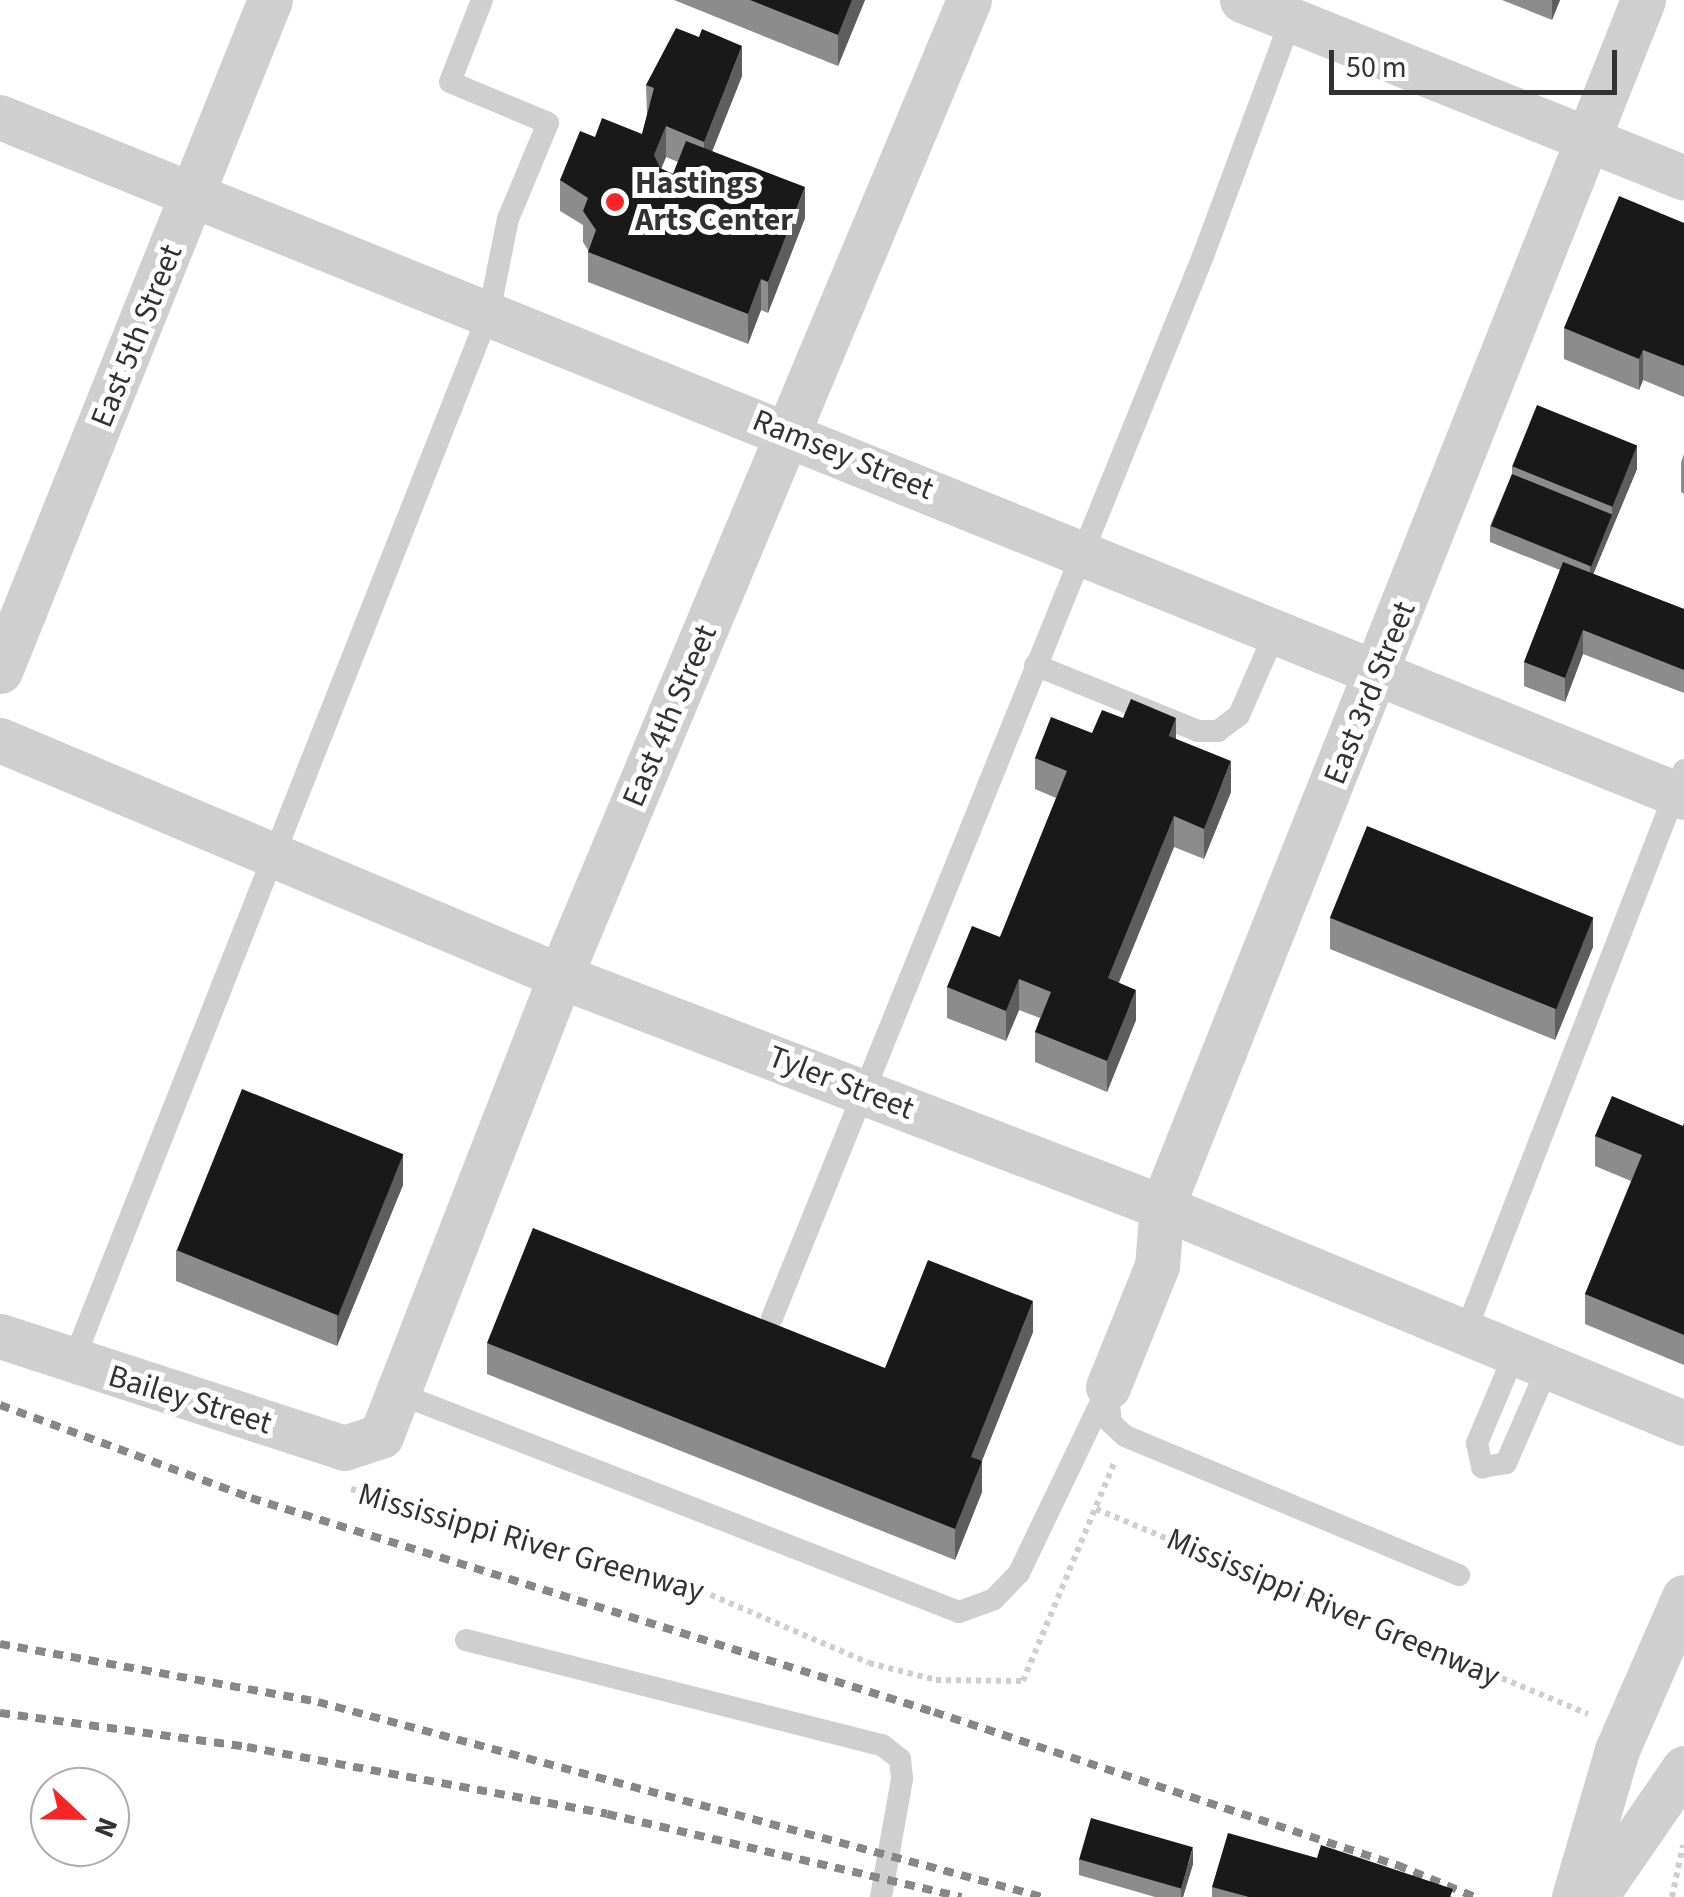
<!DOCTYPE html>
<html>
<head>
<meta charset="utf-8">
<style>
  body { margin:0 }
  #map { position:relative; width:1684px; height:1897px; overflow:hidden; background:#fff; font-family:"Source Sans 3",sans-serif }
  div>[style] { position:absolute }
  .path>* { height:6px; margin-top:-3px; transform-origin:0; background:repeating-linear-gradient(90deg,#cfcfcf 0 5px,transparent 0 10px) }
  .service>* { height:22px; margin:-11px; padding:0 11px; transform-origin:11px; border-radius:11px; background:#cfcfcf }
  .minor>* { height:45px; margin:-22.5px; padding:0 22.5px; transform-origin:22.5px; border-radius:22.5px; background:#cfcfcf }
  .rail>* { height:8px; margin-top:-4px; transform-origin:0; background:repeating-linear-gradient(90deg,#878787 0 10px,transparent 0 18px) }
  .wall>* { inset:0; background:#8c8c8c }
  .shaded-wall>* { inset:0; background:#5e5e5e }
  .building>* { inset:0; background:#191919; transform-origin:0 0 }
  .dots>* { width:28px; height:28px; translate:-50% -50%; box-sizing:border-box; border:5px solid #fff; border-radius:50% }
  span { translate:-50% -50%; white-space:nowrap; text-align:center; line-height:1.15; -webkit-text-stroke:10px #fff; paint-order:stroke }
  .poi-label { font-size:32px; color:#323232; font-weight:700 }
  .left { translate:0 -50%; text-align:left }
  .street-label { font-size:32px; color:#323232 }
  .north { position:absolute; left:30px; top:1767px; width:100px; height:100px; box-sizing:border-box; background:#fff; border:2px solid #adadad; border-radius:50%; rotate:112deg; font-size:28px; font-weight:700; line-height:40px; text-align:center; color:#323232 }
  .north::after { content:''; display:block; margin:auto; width:35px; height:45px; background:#f72626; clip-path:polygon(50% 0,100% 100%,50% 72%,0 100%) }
  .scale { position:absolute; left:1329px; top:50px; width:288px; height:45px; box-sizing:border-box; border:5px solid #323232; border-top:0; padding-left:12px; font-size:30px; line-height:35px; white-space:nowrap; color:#323232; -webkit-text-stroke:8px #fff; paint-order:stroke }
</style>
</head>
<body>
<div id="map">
  <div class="path">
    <i style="left:351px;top:1489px;width:335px;rotate:15.6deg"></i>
    <i style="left:674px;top:1579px;width:212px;rotate:23.3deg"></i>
    <i style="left:869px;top:1663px;width:69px;rotate:14.2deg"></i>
    <i style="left:936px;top:1680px;width:87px;rotate:0.7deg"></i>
    <i style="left:1023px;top:1681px;width:238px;rotate:-67.3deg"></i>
    <i style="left:1096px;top:1509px;width:533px;rotate:22.62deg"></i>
    <i style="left:1672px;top:1897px;width:53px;rotate:-78.1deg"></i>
  </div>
  <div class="service">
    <i style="left:1035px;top:665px;width:176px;rotate:22deg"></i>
    <i style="left:1198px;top:731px;width:20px"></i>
    <i style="left:1218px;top:731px;width:26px;rotate:-37deg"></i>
    <i style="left:1239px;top:715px;width:90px;rotate:-66.3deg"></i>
    <i style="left:772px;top:1318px;width:1146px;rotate:-67.91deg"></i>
    <i style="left:1203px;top:256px;width:252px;rotate:-69.6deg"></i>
    <i style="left:1465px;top:1333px;width:604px;rotate:-68.74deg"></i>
    <i style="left:1515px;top:1353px;width:98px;rotate:112.9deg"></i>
    <i style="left:1477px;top:1443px;width:25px;rotate:78deg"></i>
    <i style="left:1482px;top:1467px;width:24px;rotate:-9deg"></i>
    <i style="left:1506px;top:1463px;width:105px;rotate:-66.4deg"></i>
    <i style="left:72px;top:1364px;width:1131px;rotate:-68.36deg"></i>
    <i style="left:489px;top:313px;width:96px;rotate:-78.6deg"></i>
    <i style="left:508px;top:219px;width:104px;rotate:-67.4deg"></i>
    <i style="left:548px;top:123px;width:106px;rotate:-157.3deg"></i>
    <i style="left:450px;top:82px;width:88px;rotate:-68.7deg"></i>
    <i style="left:1108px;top:1391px;width:32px;rotate:85deg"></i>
    <i style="left:1111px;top:1423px;width:19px;rotate:43deg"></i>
    <i style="left:1125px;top:1436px;width:362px;rotate:22.6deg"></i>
    <i style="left:400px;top:1394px;width:600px;rotate:21.3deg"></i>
    <i style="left:959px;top:1612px;width:37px;rotate:-20deg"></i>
    <i style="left:994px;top:1599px;width:36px;rotate:-46deg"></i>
    <i style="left:1019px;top:1573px;width:206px;rotate:-64.4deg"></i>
    <i style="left:466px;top:1640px;width:429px;rotate:14.2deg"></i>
    <i style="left:882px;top:1745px;width:23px;rotate:38deg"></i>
    <i style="left:900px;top:1759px;width:20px;rotate:84deg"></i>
    <i style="left:902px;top:1779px;width:120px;rotate:100.1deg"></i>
  </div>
  <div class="minor">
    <i style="left:1242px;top:0;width:476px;rotate:21.9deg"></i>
    <i style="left:0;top:117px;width:1816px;rotate:21.99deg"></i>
    <i style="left:0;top:671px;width:723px;rotate:-68.08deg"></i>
    <i style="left:0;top:740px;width:608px;rotate:22.85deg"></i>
    <i style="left:560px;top:976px;width:645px;rotate:20.99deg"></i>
    <i style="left:1162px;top:1207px;width:565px;rotate:22.48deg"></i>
    <i style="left:0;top:1336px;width:362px;rotate:18deg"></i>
    <i style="left:344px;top:1448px;width:39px;rotate:-18deg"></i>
    <i style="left:381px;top:1436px;width:494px;rotate:-68.7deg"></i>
    <i style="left:560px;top:976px;width:1058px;rotate:-67.26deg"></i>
    <i style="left:1108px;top:1387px;width:131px;rotate:-68deg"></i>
    <i style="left:1157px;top:1266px;width:59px;rotate:-85.2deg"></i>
    <i style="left:1162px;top:1207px;width:1299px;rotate:-68.27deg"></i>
    <i style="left:1574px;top:1897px;width:153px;rotate:-73.7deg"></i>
    <i style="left:1617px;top:1750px;width:167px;rotate:-66.4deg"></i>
    <i style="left:1595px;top:1897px;width:157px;rotate:-55.4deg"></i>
  </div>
  <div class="rail">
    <i style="left:0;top:1405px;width:268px;rotate:20.3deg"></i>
    <i style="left:251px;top:1498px;width:716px;rotate:17.4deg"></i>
    <i style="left:934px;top:1712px;width:488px;rotate:18.3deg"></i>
    <i style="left:1397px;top:1865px;width:84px;rotate:22.3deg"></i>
    <i style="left:0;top:1644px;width:323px;rotate:10.3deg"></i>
    <i style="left:318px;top:1702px;width:750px;rotate:15.07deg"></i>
    <i style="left:0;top:1713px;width:249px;rotate:7.8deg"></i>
    <i style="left:247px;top:1747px;width:366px;rotate:10.5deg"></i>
    <i style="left:607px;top:1814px;width:364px;rotate:13.2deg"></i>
  </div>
  <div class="wall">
    <i style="clip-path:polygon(674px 0,865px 0,838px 66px)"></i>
    <i style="clip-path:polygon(1502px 0,1560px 0,1552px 20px)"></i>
    <i style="clip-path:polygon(evenodd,742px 76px,712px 151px,805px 218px,768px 313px,761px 310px,748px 344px,588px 282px,588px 250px,583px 242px,583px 225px,560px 211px,560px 180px,595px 137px,642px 134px,647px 115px,646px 85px,742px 76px,666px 157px,678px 162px,673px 174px,661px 169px,666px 157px)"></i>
    <i style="clip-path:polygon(1684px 223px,1684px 397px,1643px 380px,1639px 390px,1564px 359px,1564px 328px)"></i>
    <i style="clip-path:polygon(1684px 454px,1684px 494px,1681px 492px,1681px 462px)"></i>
    <i style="clip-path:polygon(1512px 466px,1637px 469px,1593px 574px,1684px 609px,1684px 693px,1583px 654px,1565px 702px,1524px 686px,1524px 662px,1560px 570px,1490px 542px,1490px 526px,1512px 474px)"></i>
    <i style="clip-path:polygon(1092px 733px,1176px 739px,1231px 792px,1204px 859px,1174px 847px,1119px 982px,1136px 1020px,1107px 1092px,1035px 1062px,1035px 1032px,1040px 1018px,1019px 1010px,1006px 1041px,947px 1018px,947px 987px,1000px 937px,1056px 798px,1035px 789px,1035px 758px)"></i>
    <i style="clip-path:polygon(1330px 918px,1593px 947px,1555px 1040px,1330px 949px)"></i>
    <i style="clip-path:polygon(1684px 1123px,1684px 1365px,1585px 1324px,1585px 1294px,1631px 1181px,1595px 1166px,1595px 1136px,1683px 1126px)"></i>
    <i style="clip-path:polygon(403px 1185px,337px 1346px,176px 1281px,176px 1250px)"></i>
    <i style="clip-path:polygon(1033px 1332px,982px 1461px,982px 1492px,955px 1560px,487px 1374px,487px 1343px,885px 1368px)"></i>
    <i style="clip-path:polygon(1317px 1858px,1453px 1897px,1212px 1897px,1212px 1887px)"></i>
    <i style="clip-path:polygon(1079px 1859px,1193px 1864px,1183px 1897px,1155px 1897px,1079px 1875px)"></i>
  </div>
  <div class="shaded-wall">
    <i style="clip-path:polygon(852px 0,865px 0,838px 66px,838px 35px)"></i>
    <i style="clip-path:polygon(1552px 0,1560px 0,1552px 20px)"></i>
    <i style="clip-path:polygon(742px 46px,742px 76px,704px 172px,704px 142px)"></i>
    <i style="clip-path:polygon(666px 126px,666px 157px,654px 186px,654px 155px)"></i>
    <i style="clip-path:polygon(805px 187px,805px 218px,768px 313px,768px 282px)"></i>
    <i style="clip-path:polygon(761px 279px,761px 310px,748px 344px,748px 314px)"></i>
    <i style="clip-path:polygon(1643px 350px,1643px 380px,1639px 390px,1639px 359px)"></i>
    <i style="clip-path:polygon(1637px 445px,1637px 469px,1590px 582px,1590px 566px,1612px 514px,1612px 507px)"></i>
    <i style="clip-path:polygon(1583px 630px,1583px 654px,1565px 702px,1565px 678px)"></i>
    <i style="clip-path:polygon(1176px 718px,1176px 748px,1169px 736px)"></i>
    <i style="clip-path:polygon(1231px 761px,1231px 792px,1204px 859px,1204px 829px)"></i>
    <i style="clip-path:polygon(1174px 816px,1174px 847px,1108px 1009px,1108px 978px)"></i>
    <i style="clip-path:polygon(1593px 917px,1593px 947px,1555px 1040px,1555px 1010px)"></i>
    <i style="clip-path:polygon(1019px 979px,1019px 1010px,1006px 1041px,1006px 1011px)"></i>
    <i style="clip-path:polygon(1136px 990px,1136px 1020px,1107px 1092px,1107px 1061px)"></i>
    <i style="clip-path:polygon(403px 1154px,403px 1185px,337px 1346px,337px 1315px)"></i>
    <i style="clip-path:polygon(1033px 1301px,1033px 1332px,971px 1488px,971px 1457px)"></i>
    <i style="clip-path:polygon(982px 1461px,982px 1492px,955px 1560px,955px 1529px)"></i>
    <i style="clip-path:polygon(1193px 1848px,1193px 1864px,1183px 1897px,1181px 1897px,1181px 1889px)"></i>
  </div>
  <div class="building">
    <i style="clip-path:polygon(750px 0,852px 0,838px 35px)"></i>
    <i style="clip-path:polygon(676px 28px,699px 37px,702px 29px,742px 46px,704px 142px,666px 126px,654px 155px,660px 168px,673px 174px,686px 141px,805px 187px,768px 282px,761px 279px,748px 314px,588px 252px,596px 230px,583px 211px,588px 198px,560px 180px,580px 131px,595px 137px,602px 118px,642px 134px,654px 88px,646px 85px)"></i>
    <i style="clip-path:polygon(1619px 196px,1684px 223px,1684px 366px,1643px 350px,1639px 359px,1564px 328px)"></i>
    <i style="left:1537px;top:405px;width:108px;height:66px;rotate:22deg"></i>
    <i style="left:1512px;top:474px;width:108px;height:56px;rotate:22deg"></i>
    <i style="clip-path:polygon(1563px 562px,1684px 609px,1684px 670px,1583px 630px,1565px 678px,1524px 662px)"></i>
    <i style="clip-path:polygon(1131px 699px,1176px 718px,1169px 736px,1231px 761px,1204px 829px,1174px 816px,1108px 978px,1136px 990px,1107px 1061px,1035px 1032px,1051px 992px,1019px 979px,1006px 1011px,947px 987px,972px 926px,1000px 937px,1067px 771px,1035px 758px,1051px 717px,1092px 733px,1102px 710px,1123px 718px)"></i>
    <i style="left:1367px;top:826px;width:244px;height:99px;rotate:22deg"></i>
    <i style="left:242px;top:1089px;width:174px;height:174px;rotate:22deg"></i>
    <i style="clip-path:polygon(1612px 1096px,1683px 1126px,1684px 1123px,1684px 1335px,1585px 1294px,1642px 1155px,1595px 1136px)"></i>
    <i style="clip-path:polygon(533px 1228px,885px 1368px,928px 1260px,1033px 1301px,971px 1457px,982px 1461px,955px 1529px,487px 1343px)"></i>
    <i style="left:1091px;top:1818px;width:106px;height:43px;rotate:16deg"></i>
    <i style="clip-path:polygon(1228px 1833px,1317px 1858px,1321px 1845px,1453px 1889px,1450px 1897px,1249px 1897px,1212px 1887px)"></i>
  </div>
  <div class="dots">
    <i style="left:615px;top:202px;background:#f72626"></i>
  </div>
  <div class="poi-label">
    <span class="left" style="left:635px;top:202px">Hastings<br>Arts Center</span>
  </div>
  <div class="street-label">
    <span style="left:137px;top:336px;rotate:-68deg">East 5th Street</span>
    <span style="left:843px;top:455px;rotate:22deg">Ramsey Street</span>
    <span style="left:1370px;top:693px;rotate:-68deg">East 3rd Street</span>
    <span style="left:670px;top:716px;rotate:-67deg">East 4th Street</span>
    <span style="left:841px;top:1083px;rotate:21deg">Tyler Street</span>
    <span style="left:190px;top:1400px;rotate:17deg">Bailey Street</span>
    <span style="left:531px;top:1543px;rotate:16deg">Mississippi River Greenway</span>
    <span style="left:1333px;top:1608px;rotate:23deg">Mississippi River Greenway</span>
  </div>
  <div class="north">N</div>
  <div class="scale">50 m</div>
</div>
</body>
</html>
